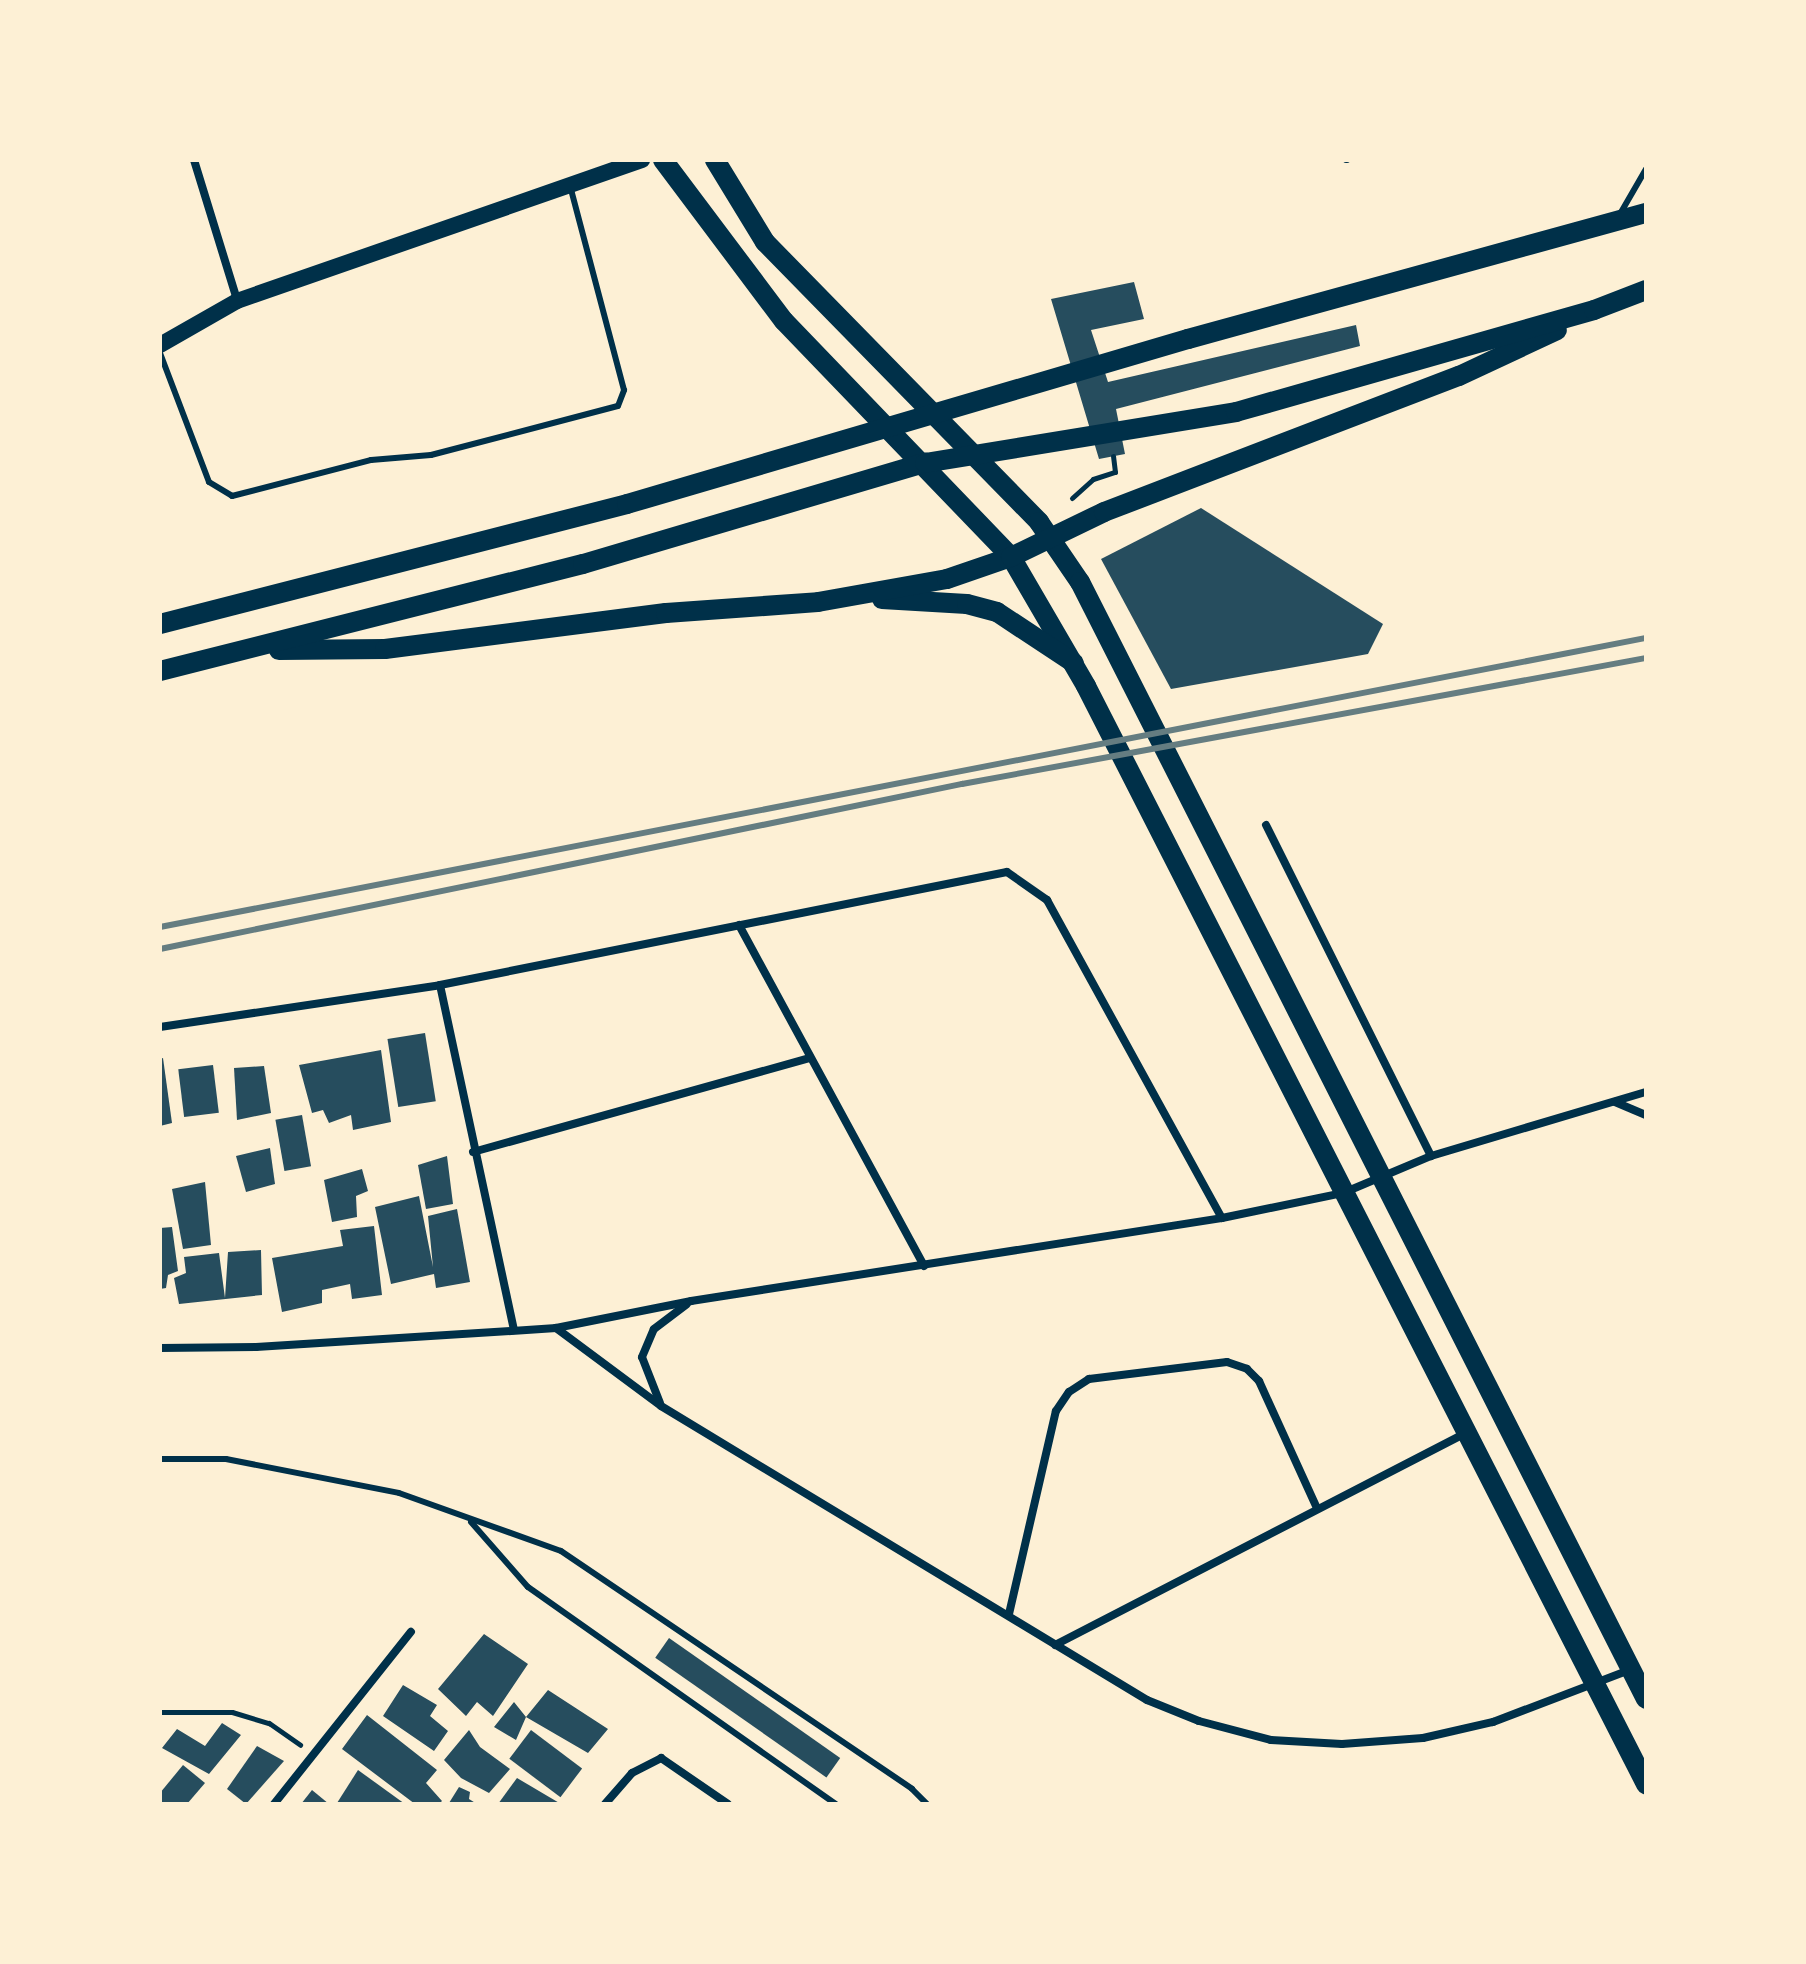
<!DOCTYPE html>
<html>
<head>
<meta charset="utf-8">
<style>
  body { margin:0 }
  #map { position:relative; width:1806px; height:1964px; overflow:hidden; background:#fdf0d5; font-family:"Sofia Sans Condensed",sans-serif }
  div>[style] { position:absolute }
  .building>* { inset:0; background:#264d5e; transform-origin:0 0 }
  .path>* { height:5px; margin:-2.5px; padding:0 2.5px; transform-origin:2.5px; border-radius:2.5px; background:#003049 }
  .service>* { height:6px; margin:-3px; padding:0 3px; transform-origin:3px; border-radius:3px; background:#003049 }
  .minor>* { height:8px; margin:-4px; padding:0 4px; transform-origin:4px; border-radius:4px; background:#003049 }
  .secondary>* { height:16px; margin:-8px; padding:0 8px; transform-origin:8px; border-radius:8px; background:#003049 }
  .primary>* { height:20px; margin:-10px; padding:0 10px; transform-origin:10px; border-radius:10px; background:#003049 }
  .trunk>* { height:20px; margin:-10px; padding:0 10px; transform-origin:10px; border-radius:10px; background:#003049 }
  .rail>* { height:6px; margin:-3px; padding:0 3px; transform-origin:3px; border-radius:3px; background:#657d81 }
  span { translate:-50% -50%; white-space:nowrap; text-align:center; line-height:1.15; -webkit-text-stroke:8px #fdf0d5; paint-order:stroke }
  .frame { position:absolute; inset:0; border:162px solid #fdf0d5; pointer-events:none }
</style>
</head>
<body>
<div id="map">
  <div class="building">
    <i style="clip-path:polygon(1134px 282px,1144px 319px,1091px 330px,1108px 382px,1356px 325px,1360px 346px,1116px 409px,1125px 454px,1099px 459px,1051px 299px)"></i>
    <i style="clip-path:polygon(1201px 508px,1383px 624px,1368px 654px,1171px 689px,1101px 559px)"></i>
    <i style="left:425px;top:1033px;width:69px;height:38px;rotate:81deg"></i>
    <i style="clip-path:polygon(381px 1050px,391px 1122px,353px 1130px,351px 1115px,329px 1123px,323px 1110px,312px 1113px,299px 1065px)"></i>
    <i style="clip-path:polygon(163px 1058px,172px 1123px,160px 1126px,160px 1059px)"></i>
    <i style="left:213px;top:1065px;width:48px;height:35px;rotate:83deg"></i>
    <i style="clip-path:polygon(264px 1066px,271px 1113px,237px 1120px,234px 1068px)"></i>
    <i style="left:302px;top:1115px;width:52px;height:27px;rotate:80deg"></i>
    <i style="clip-path:polygon(270px 1148px,275px 1184px,246px 1192px,236px 1156px)"></i>
    <i style="clip-path:polygon(447px 1156px,453px 1204px,426px 1209px,418px 1165px)"></i>
    <i style="clip-path:polygon(362px 1169px,368px 1191px,356px 1196px,357px 1217px,332px 1222px,324px 1180px)"></i>
    <i style="clip-path:polygon(205px 1182px,211px 1245px,183px 1249px,172px 1189px)"></i>
    <i style="clip-path:polygon(419px 1196px,433px 1267px,428px 1216px,457px 1209px,470px 1282px,436px 1288px,434px 1274px,391px 1284px,375px 1207px)"></i>
    <i style="clip-path:polygon(374px 1226px,382px 1295px,352px 1299px,350px 1284px,322px 1290px,322px 1303px,282px 1312px,272px 1258px,343px 1246px,340px 1230px)"></i>
    <i style="clip-path:polygon(172px 1227px,178px 1271px,168px 1275px,166px 1288px,160px 1289px,160px 1228px)"></i>
    <i style="clip-path:polygon(261px 1250px,262px 1295px,179px 1304px,174px 1278px,186px 1273px,184px 1257px,219px 1253px,225px 1298px,228px 1252px)"></i>
    <i style="clip-path:polygon(484px 1634px,528px 1664px,493px 1716px,477px 1702px,466px 1716px,438px 1689px)"></i>
    <i style="left:669px;top:1638px;width:209px;height:24px;rotate:35deg"></i>
    <i style="clip-path:polygon(403px 1685px,437px 1705px,430px 1716px,448px 1731px,434px 1751px,383px 1716px)"></i>
    <i style="clip-path:polygon(548px 1690px,608px 1729px,588px 1753px,526px 1717px,516px 1740px,494px 1727px,514px 1702px,526px 1717px)"></i>
    <i style="clip-path:polygon(367px 1715px,437px 1770px,426px 1783px,442px 1801px,439px 1804px,415px 1804px,342px 1749px)"></i>
    <i style="clip-path:polygon(222px 1723px,241px 1735px,209px 1774px,162px 1748px,177px 1729px,205px 1746px)"></i>
    <i style="clip-path:polygon(469px 1730px,480px 1747px,510px 1769px,489px 1793px,461px 1778px,444px 1760px)"></i>
    <i style="left:531px;top:1730px;width:64px;height:36px;rotate:37deg"></i>
    <i style="clip-path:polygon(257px 1746px,284px 1761px,246px 1804px,227px 1789px)"></i>
    <i style="clip-path:polygon(183px 1765px,205px 1783px,187px 1804px,160px 1804px,160px 1793px)"></i>
    <i style="clip-path:polygon(358px 1770px,405px 1804px,337px 1803px)"></i>
    <i style="clip-path:polygon(517px 1778px,561px 1804px,498px 1804px)"></i>
    <i style="clip-path:polygon(459px 1787px,470px 1792px,469px 1799px,477px 1804px,449px 1803px)"></i>
    <i style="clip-path:polygon(312px 1790px,329px 1804px,301px 1804px)"></i>
  </div>
  <div class="path">
    <i style="left:1072px;top:498px;width:28px;rotate:-42deg"></i>
    <i style="left:1093px;top:479px;width:23px;rotate:-18deg"></i>
    <i style="left:1115px;top:472px;width:16px;rotate:-97deg"></i>
    <i style="left:160px;top:1712px;width:72px"></i>
    <i style="left:232px;top:1712px;width:39px;rotate:17deg"></i>
    <i style="left:269px;top:1723px;width:38px;rotate:35deg"></i>
  </div>
  <div class="service">
    <i style="left:1346px;top:160px;width:1px"></i>
    <i style="left:1620px;top:214px;width:52px;rotate:-60deg"></i>
    <i style="left:160px;top:353px;width:138px;rotate:69.2deg"></i>
    <i style="left:209px;top:482px;width:27px;rotate:31deg"></i>
    <i style="left:232px;top:496px;width:144px;rotate:-14.5deg"></i>
    <i style="left:371px;top:460px;width:60px;rotate:-4.8deg"></i>
    <i style="left:431px;top:455px;width:193px;rotate:-14.7deg"></i>
    <i style="left:618px;top:406px;width:17px;rotate:-69deg"></i>
    <i style="left:624px;top:390px;width:211px;rotate:-104.8deg"></i>
    <i style="left:160px;top:1459px;width:66px"></i>
    <i style="left:226px;top:1459px;width:176px;rotate:11.1deg"></i>
    <i style="left:399px;top:1493px;width:172px;rotate:19.7deg"></i>
    <i style="left:561px;top:1551px;width:424px;rotate:34.1deg"></i>
    <i style="left:912px;top:1789px;width:21px;rotate:45deg"></i>
    <i style="left:471px;top:1522px;width:86px;rotate:48.8deg"></i>
    <i style="left:528px;top:1587px;width:377px;rotate:35.2deg"></i>
  </div>
  <div class="minor">
    <i style="left:194px;top:160px;width:146px;rotate:72.9deg"></i>
    <i style="left:1266px;top:825px;width:370px;rotate:63.5deg"></i>
    <i style="left:739px;top:925px;width:388px;rotate:61.5deg"></i>
    <i style="left:440px;top:985px;width:353px;rotate:77.9deg"></i>
    <i style="left:160px;top:1027px;width:283px;rotate:-8.5deg"></i>
    <i style="left:440px;top:985px;width:578px;rotate:-11.27deg"></i>
    <i style="left:1007px;top:872px;width:49px;rotate:35deg"></i>
    <i style="left:1047px;top:900px;width:363px;rotate:61.2deg"></i>
    <i style="left:1615px;top:1102px;width:34px;rotate:23deg"></i>
    <i style="left:473px;top:1152px;width:350px;rotate:-15.6deg"></i>
    <i style="left:556px;top:1328px;width:131px;rotate:36.6deg"></i>
    <i style="left:661px;top:1406px;width:568px;rotate:31.17deg"></i>
    <i style="left:1147px;top:1700px;width:56px;rotate:22deg"></i>
    <i style="left:1199px;top:1721px;width:74px;rotate:14.8deg"></i>
    <i style="left:1271px;top:1740px;width:71px;rotate:3.2deg"></i>
    <i style="left:1342px;top:1744px;width:81px;rotate:-4.2deg"></i>
    <i style="left:1423px;top:1738px;width:72px;rotate:-12.9deg"></i>
    <i style="left:1493px;top:1722px;width:146px;rotate:-20.9deg"></i>
    <i style="left:160px;top:1348px;width:96px;rotate:-0.6deg"></i>
    <i style="left:256px;top:1347px;width:301px;rotate:-3.6deg"></i>
    <i style="left:556px;top:1328px;width:138px;rotate:-11.3deg"></i>
    <i style="left:691px;top:1301px;width:537px;rotate:-8.88deg"></i>
    <i style="left:1222px;top:1218px;width:124px;rotate:-11.7deg"></i>
    <i style="left:1343px;top:1193px;width:95px;rotate:-22.8deg"></i>
    <i style="left:1431px;top:1156px;width:224px;rotate:-16.6deg"></i>
    <i style="left:660px;top:1403px;width:49px;rotate:-111.4deg"></i>
    <i style="left:642px;top:1357px;width:30px;rotate:-67deg"></i>
    <i style="left:654px;top:1329px;width:41px;rotate:-37.1deg"></i>
    <i style="left:1009px;top:1614px;width:208px;rotate:-77deg"></i>
    <i style="left:1056px;top:1411px;width:23px;rotate:-56deg"></i>
    <i style="left:1069px;top:1392px;width:24px;rotate:-33deg"></i>
    <i style="left:1089px;top:1379px;width:139px;rotate:-7deg"></i>
    <i style="left:1227px;top:1362px;width:21px;rotate:19deg"></i>
    <i style="left:1247px;top:1369px;width:17px;rotate:45deg"></i>
    <i style="left:1259px;top:1381px;width:140px;rotate:65.5deg"></i>
    <i style="left:1055px;top:1645px;width:462px;rotate:-27.3deg"></i>
    <i style="left:274px;top:1804px;width:220px;rotate:-51.5deg"></i>
    <i style="left:605px;top:1804px;width:41px;rotate:-48.9deg"></i>
    <i style="left:632px;top:1773px;width:33px;rotate:-27deg"></i>
    <i style="left:661px;top:1758px;width:81px;rotate:34.5deg"></i>
  </div>
  <div class="secondary">
    <i style="left:160px;top:345px;width:89px;rotate:-29.7deg"></i>
    <i style="left:237px;top:301px;width:429px;rotate:-19.2deg"></i>
  </div>
  <div class="primary">
    <i style="left:663px;top:160px;width:201px;rotate:53.1deg"></i>
    <i style="left:784px;top:321px;width:327px;rotate:46.1deg"></i>
    <i style="left:1011px;top:557px;width:149px;rotate:59.8deg"></i>
    <i style="left:1086px;top:686px;width:1233px;rotate:62.98deg"></i>
    <i style="left:715px;top:160px;width:96px;rotate:58.6deg"></i>
    <i style="left:765px;top:242px;width:392px;rotate:45.6deg"></i>
    <i style="left:1039px;top:522px;width:73px;rotate:55.7deg"></i>
    <i style="left:1080px;top:582px;width:1252px;rotate:63.13deg"></i>
  </div>
  <div class="trunk">
    <i style="left:882px;top:599px;width:85px;rotate:3.4deg"></i>
    <i style="left:967px;top:604px;width:31px;rotate:15deg"></i>
    <i style="left:997px;top:612px;width:92px;rotate:33.5deg"></i>
    <i style="left:160px;top:624px;width:482px;rotate:-14.4deg"></i>
    <i style="left:627px;top:504px;width:585px;rotate:-16.39deg"></i>
    <i style="left:1188px;top:339px;width:475px;rotate:-15.4deg"></i>
    <i style="left:279px;top:650px;width:106px;rotate:-0.5deg"></i>
    <i style="left:385px;top:649px;width:283px;rotate:-7.3deg"></i>
    <i style="left:666px;top:613px;width:152px;rotate:-4.1deg"></i>
    <i style="left:818px;top:602px;width:131px;rotate:-10.1deg"></i>
    <i style="left:947px;top:579px;width:68px;rotate:-19deg"></i>
    <i style="left:1011px;top:557px;width:103px;rotate:-25.8deg"></i>
    <i style="left:1104px;top:512px;width:380px;rotate:-21deg"></i>
    <i style="left:1459px;top:376px;width:108px;rotate:-25.1deg"></i>
    <i style="left:160px;top:671px;width:436px;rotate:-14.2deg"></i>
    <i style="left:583px;top:564px;width:357px;rotate:-16.5deg"></i>
    <i style="left:925px;top:463px;width:315px;rotate:-9.3deg"></i>
    <i style="left:1236px;top:412px;width:372px;rotate:-15.9deg"></i>
    <i style="left:1594px;top:310px;width:56px;rotate:-21deg"></i>
  </div>
  <div class="rail">
    <i style="left:160px;top:927px;width:1514px;rotate:-11.01deg"></i>
    <i style="left:160px;top:949px;width:819px;rotate:-11.63deg"></i>
    <i style="left:962px;top:784px;width:696px;rotate:-10.44deg"></i>
  </div>
  <div class="frame"></div>
</div>
</body>
</html>
